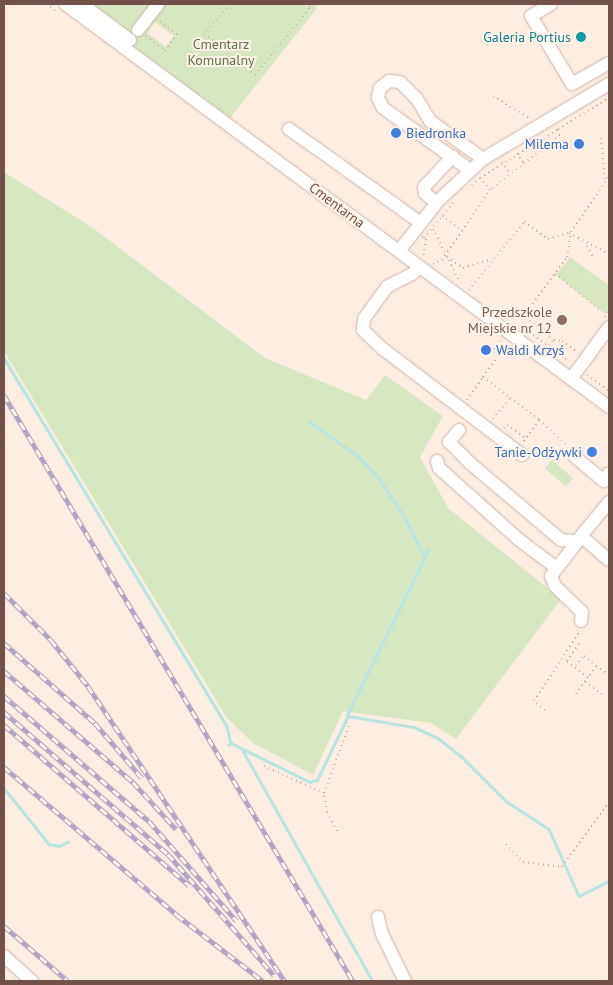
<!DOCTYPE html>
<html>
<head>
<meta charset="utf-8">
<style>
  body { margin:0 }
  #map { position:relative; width:613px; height:985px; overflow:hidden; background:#fbede2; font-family:"PT Sans",sans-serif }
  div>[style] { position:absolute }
  .green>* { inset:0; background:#d7e8c1; transform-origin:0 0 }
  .stream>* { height:2.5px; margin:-1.25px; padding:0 1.25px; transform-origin:1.25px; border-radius:1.25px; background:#b8e4e2 }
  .path>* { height:2px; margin-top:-1px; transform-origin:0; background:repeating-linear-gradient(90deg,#d4aa9e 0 1px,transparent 0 5px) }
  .roads { filter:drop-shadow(0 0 1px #ceb5ac) drop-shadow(0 0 1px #ceb5ac) }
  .minor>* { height:12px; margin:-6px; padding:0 6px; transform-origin:6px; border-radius:6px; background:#fff }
  .rail>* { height:4.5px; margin-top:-2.25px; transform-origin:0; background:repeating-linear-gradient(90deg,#fef2e8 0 8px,#aea2c3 0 16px); box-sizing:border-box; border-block:1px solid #aea2c3 }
  .dots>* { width:14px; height:14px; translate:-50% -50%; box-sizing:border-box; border:2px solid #fef2e8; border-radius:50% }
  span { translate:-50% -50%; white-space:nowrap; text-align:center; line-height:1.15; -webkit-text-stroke:4px #fef2e8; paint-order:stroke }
  .culture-label { font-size:14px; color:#0d838f }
  .right { translate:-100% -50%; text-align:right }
  .park-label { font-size:14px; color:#5b7742 }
  .shop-label { font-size:14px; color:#366cbe }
  .left { translate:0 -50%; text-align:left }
  .street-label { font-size:14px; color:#71514a }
  .education-label { font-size:14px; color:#785e54 }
  .frame { position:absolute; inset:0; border:5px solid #71514a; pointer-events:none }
</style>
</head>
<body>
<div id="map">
  <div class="green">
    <i style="clip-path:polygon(evenodd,76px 4px,315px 4px,317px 8px,230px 118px,76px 4px,155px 22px,174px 36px,166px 47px,147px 33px,155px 22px)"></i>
    <i style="clip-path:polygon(4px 172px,93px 228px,265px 358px,366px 400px,385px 375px,443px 416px,420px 457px,448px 508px,561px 599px,456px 739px,431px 723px,343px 711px,313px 775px,253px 743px,227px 718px,4px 351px)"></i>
    <i style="clip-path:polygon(570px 257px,609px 285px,609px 308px,605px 314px,556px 275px)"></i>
    <i style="left:552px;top:460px;width:28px;height:11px;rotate:41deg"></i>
  </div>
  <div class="stream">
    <i style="left:4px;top:358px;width:430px;rotate:58.8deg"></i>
    <i style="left:227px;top:726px;width:17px;rotate:77deg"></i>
    <i style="left:310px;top:422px;width:59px;rotate:35.3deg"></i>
    <i style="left:358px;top:456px;width:25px;rotate:45deg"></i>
    <i style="left:376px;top:474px;width:50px;rotate:56.3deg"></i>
    <i style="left:404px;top:516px;width:46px;rotate:62.9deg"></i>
    <i style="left:347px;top:715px;width:185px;rotate:-63.7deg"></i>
    <i style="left:228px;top:745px;width:4px;rotate:-34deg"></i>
    <i style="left:231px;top:743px;width:88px;rotate:26.3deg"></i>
    <i style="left:310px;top:782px;width:7px;rotate:-16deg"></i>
    <i style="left:317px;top:780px;width:71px;rotate:-64.2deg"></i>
    <i style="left:348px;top:716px;width:67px;rotate:9.5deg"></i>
    <i style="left:414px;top:727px;width:26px;rotate:25deg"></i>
    <i style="left:438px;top:738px;width:29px;rotate:38deg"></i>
    <i style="left:461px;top:756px;width:64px;rotate:45deg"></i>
    <i style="left:506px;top:801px;width:51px;rotate:33.1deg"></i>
    <i style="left:549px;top:829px;width:73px;rotate:65.9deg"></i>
    <i style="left:579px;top:896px;width:34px;rotate:-27deg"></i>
    <i style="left:242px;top:749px;width:263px;rotate:60.6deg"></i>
    <i style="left:4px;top:788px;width:72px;rotate:51.2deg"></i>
    <i style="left:49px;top:844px;width:10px;rotate:11deg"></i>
    <i style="left:59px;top:846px;width:10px;rotate:-24deg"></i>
  </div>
  <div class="path">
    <i style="left:46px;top:4px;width:15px;rotate:37deg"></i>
    <i style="left:230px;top:4px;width:40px;rotate:131deg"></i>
    <i style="left:204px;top:34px;width:65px;rotate:38.8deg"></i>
    <i style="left:255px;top:75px;width:87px;rotate:-51deg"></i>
    <i style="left:310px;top:7px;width:5px;rotate:-143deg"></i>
    <i style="left:146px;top:36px;width:24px;rotate:38deg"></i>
    <i style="left:165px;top:51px;width:21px;rotate:-55deg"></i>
    <i style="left:177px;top:34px;width:23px;rotate:-142deg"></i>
    <i style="left:493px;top:96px;width:44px;rotate:31.2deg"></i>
    <i style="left:558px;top:129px;width:60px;rotate:-31.3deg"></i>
    <i style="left:601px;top:138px;width:43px;rotate:84.7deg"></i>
    <i style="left:536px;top:142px;width:9px;rotate:58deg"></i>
    <i style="left:517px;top:153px;width:12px;rotate:55deg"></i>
    <i style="left:502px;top:162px;width:15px;rotate:53deg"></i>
    <i style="left:480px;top:178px;width:92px;rotate:-32.1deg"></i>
    <i style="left:558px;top:129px;width:6px;rotate:72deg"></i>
    <i style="left:560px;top:135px;width:89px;rotate:141.8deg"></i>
    <i style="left:442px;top:216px;width:25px;rotate:37deg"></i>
    <i style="left:433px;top:229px;width:60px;rotate:63.4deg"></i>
    <i style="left:422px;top:237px;width:4px;rotate:27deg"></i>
    <i style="left:426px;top:239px;width:18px;rotate:99deg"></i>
    <i style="left:424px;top:238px;width:48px;rotate:-50deg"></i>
    <i style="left:587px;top:246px;width:15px;rotate:62deg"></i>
    <i style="left:447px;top:257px;width:19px;rotate:35deg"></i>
    <i style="left:463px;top:268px;width:28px;rotate:-17deg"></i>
    <i style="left:433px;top:264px;width:10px;rotate:-24deg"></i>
    <i style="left:442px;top:260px;width:85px;rotate:-55.6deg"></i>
    <i style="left:490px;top:190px;width:16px;rotate:-130deg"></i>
    <i style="left:480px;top:178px;width:12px;rotate:138deg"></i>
    <i style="left:555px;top:274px;width:59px;rotate:38.8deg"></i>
    <i style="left:469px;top:290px;width:87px;rotate:-51deg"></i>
    <i style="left:524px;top:222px;width:29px;rotate:35deg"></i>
    <i style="left:548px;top:239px;width:22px;rotate:-16deg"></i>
    <i style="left:569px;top:233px;width:45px;rotate:27.7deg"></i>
    <i style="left:605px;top:317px;width:7px;rotate:-56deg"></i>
    <i style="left:520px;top:329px;width:3px;rotate:-72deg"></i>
    <i style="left:521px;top:326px;width:60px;rotate:36.9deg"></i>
    <i style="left:554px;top:340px;width:8px;rotate:7deg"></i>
    <i style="left:562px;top:341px;width:19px;rotate:36deg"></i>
    <i style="left:549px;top:346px;width:8px;rotate:-50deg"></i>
    <i style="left:554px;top:340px;width:38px;rotate:-141deg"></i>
    <i style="left:524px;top:316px;width:73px;rotate:-53.9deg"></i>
    <i style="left:567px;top:257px;width:25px;rotate:-81deg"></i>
    <i style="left:571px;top:232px;width:68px;rotate:-55.8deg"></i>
    <i style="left:494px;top:349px;width:11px;rotate:-52deg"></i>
    <i style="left:587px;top:375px;width:27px;rotate:36deg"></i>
    <i style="left:483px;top:377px;width:41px;rotate:-54deg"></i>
    <i style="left:467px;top:400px;width:28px;rotate:-55deg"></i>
    <i style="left:483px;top:377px;width:34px;rotate:38deg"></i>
    <i style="left:510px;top:398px;width:36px;rotate:37deg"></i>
    <i style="left:539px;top:420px;width:27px;rotate:126deg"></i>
    <i style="left:493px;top:419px;width:27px;rotate:-51deg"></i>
    <i style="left:539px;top:420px;width:40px;rotate:42deg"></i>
    <i style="left:504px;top:428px;width:4px;rotate:-45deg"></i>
    <i style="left:507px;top:425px;width:24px;rotate:36deg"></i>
    <i style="left:576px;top:666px;width:13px;rotate:-51deg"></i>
    <i style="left:584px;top:656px;width:16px;rotate:40deg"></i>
    <i style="left:596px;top:666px;width:14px;rotate:126deg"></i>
    <i style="left:596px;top:666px;width:16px;rotate:35deg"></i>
    <i style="left:585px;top:682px;width:21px;rotate:37deg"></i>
    <i style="left:576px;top:694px;width:21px;rotate:-55deg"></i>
    <i style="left:588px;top:677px;width:26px;rotate:-143deg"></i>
    <i style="left:567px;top:661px;width:21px;rotate:-55deg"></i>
    <i style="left:545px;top:710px;width:14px;rotate:-141deg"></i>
    <i style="left:534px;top:701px;width:84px;rotate:-56.7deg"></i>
    <i style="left:264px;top:766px;width:66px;rotate:24.2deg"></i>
    <i style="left:337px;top:831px;width:21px;rotate:-118deg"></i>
    <i style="left:327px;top:812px;width:19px;rotate:-99deg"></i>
    <i style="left:324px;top:793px;width:72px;rotate:-69.8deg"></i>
    <i style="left:506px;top:844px;width:25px;rotate:47deg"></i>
    <i style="left:523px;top:862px;width:39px;rotate:7deg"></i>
    <i style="left:562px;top:867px;width:80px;rotate:-54.1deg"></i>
  </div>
  <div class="roads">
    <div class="minor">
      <i style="left:65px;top:4px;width:677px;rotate:36.53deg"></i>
      <i style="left:82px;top:4px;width:60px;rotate:36.9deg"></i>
      <i style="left:551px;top:4px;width:23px;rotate:149deg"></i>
      <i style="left:531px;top:16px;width:79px;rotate:58.9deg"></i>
      <i style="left:572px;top:84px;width:43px;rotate:-29.6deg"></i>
      <i style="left:138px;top:30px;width:33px;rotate:-52deg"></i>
      <i style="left:289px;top:129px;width:162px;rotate:35.5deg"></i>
      <i style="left:470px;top:170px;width:107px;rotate:-144.5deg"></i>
      <i style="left:383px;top:108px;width:11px;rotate:-117deg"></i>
      <i style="left:378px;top:98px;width:10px;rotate:-79deg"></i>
      <i style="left:380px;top:88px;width:11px;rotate:-38deg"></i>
      <i style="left:389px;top:81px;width:11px;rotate:5deg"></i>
      <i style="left:400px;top:82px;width:24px;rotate:45deg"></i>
      <i style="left:417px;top:99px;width:26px;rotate:59deg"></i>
      <i style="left:430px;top:121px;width:65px;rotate:35.6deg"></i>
      <i style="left:436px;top:203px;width:15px;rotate:-138deg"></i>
      <i style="left:425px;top:193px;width:6px;rotate:-99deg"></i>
      <i style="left:424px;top:187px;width:42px;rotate:-46.9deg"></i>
      <i style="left:399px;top:251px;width:63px;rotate:-52deg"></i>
      <i style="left:438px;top:201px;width:62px;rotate:-43deg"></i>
      <i style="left:483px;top:159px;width:147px;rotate:-30.8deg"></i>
      <i style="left:420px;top:267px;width:11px;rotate:139deg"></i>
      <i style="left:412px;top:274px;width:28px;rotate:153deg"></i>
      <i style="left:387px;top:287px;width:39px;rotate:126deg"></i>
      <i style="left:364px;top:319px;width:11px;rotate:95deg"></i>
      <i style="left:363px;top:330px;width:28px;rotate:44deg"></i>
      <i style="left:383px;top:349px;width:175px;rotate:37.3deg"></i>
      <i style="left:571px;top:379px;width:64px;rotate:-53.8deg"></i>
      <i style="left:459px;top:430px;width:16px;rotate:130deg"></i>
      <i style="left:449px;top:442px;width:31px;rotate:45deg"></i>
      <i style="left:471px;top:464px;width:118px;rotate:40.2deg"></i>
      <i style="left:561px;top:540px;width:16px;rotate:4deg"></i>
      <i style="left:574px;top:456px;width:39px;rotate:40deg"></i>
      <i style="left:604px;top:481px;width:9px;rotate:-58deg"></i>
      <i style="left:437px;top:461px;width:7px;rotate:74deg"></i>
      <i style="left:439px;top:468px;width:106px;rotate:41.9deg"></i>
      <i style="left:518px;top:539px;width:46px;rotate:37.1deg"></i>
      <i style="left:609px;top:502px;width:44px;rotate:129.5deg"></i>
      <i style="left:581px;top:536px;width:37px;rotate:41deg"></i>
      <i style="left:580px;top:538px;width:48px;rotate:127.3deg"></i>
      <i style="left:551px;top:576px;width:11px;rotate:68deg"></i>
      <i style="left:555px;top:586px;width:37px;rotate:44deg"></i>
      <i style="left:582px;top:612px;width:9px;rotate:96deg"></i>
      <i style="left:378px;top:917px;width:17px;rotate:77deg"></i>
      <i style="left:382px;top:934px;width:52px;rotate:63.9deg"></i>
      <i style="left:4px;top:956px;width:38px;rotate:42deg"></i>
    </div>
  </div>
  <div class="rail">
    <i style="left:4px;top:395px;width:682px;rotate:59.22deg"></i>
    <i style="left:4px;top:593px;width:66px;rotate:45deg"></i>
    <i style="left:51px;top:640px;width:59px;rotate:51.2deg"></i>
    <i style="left:88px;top:686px;width:355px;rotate:56.3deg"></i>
    <i style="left:4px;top:643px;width:121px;rotate:41.3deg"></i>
    <i style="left:95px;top:723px;width:72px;rotate:49.5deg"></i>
    <i style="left:4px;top:671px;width:170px;rotate:40.7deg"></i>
    <i style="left:133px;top:782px;width:64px;rotate:47.5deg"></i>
    <i style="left:4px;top:696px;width:191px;rotate:40.8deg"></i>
    <i style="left:149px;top:821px;width:133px;rotate:48.7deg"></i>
    <i style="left:4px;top:712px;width:217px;rotate:40.9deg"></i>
    <i style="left:168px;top:854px;width:161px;rotate:48.8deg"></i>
    <i style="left:4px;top:725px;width:245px;rotate:40.9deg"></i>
    <i style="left:4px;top:767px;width:228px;rotate:40.5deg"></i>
    <i style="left:177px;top:915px;width:108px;rotate:37.5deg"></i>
    <i style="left:4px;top:926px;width:84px;rotate:40.7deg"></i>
  </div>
  <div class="dots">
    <i style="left:581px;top:37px;background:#0f9aa8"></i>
    <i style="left:396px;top:133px;background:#3f7fe0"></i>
    <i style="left:579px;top:144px;background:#3f7fe0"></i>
    <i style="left:562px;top:320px;background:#8d6e63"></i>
    <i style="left:486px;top:350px;background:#3f7fe0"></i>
    <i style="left:592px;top:452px;background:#3f7fe0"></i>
  </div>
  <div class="culture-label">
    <span class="right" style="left:571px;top:37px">Galeria Portius</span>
  </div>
  <div class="park-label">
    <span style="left:221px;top:52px">Cmentarz<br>Komunalny</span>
  </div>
  <div class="shop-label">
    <span class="left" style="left:406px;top:133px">Biedronka</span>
    <span class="right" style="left:569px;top:144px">Milema</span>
    <span class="left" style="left:496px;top:350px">Waldi Krzyś</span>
    <span class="right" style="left:582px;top:452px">Tanie-Odżywki</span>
  </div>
  <div class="street-label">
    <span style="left:337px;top:205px;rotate:37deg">Cmentarna</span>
  </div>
  <div class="education-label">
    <span class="right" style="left:552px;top:320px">Przedszkole<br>Miejskie nr 12</span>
  </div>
  <div class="frame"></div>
</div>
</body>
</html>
